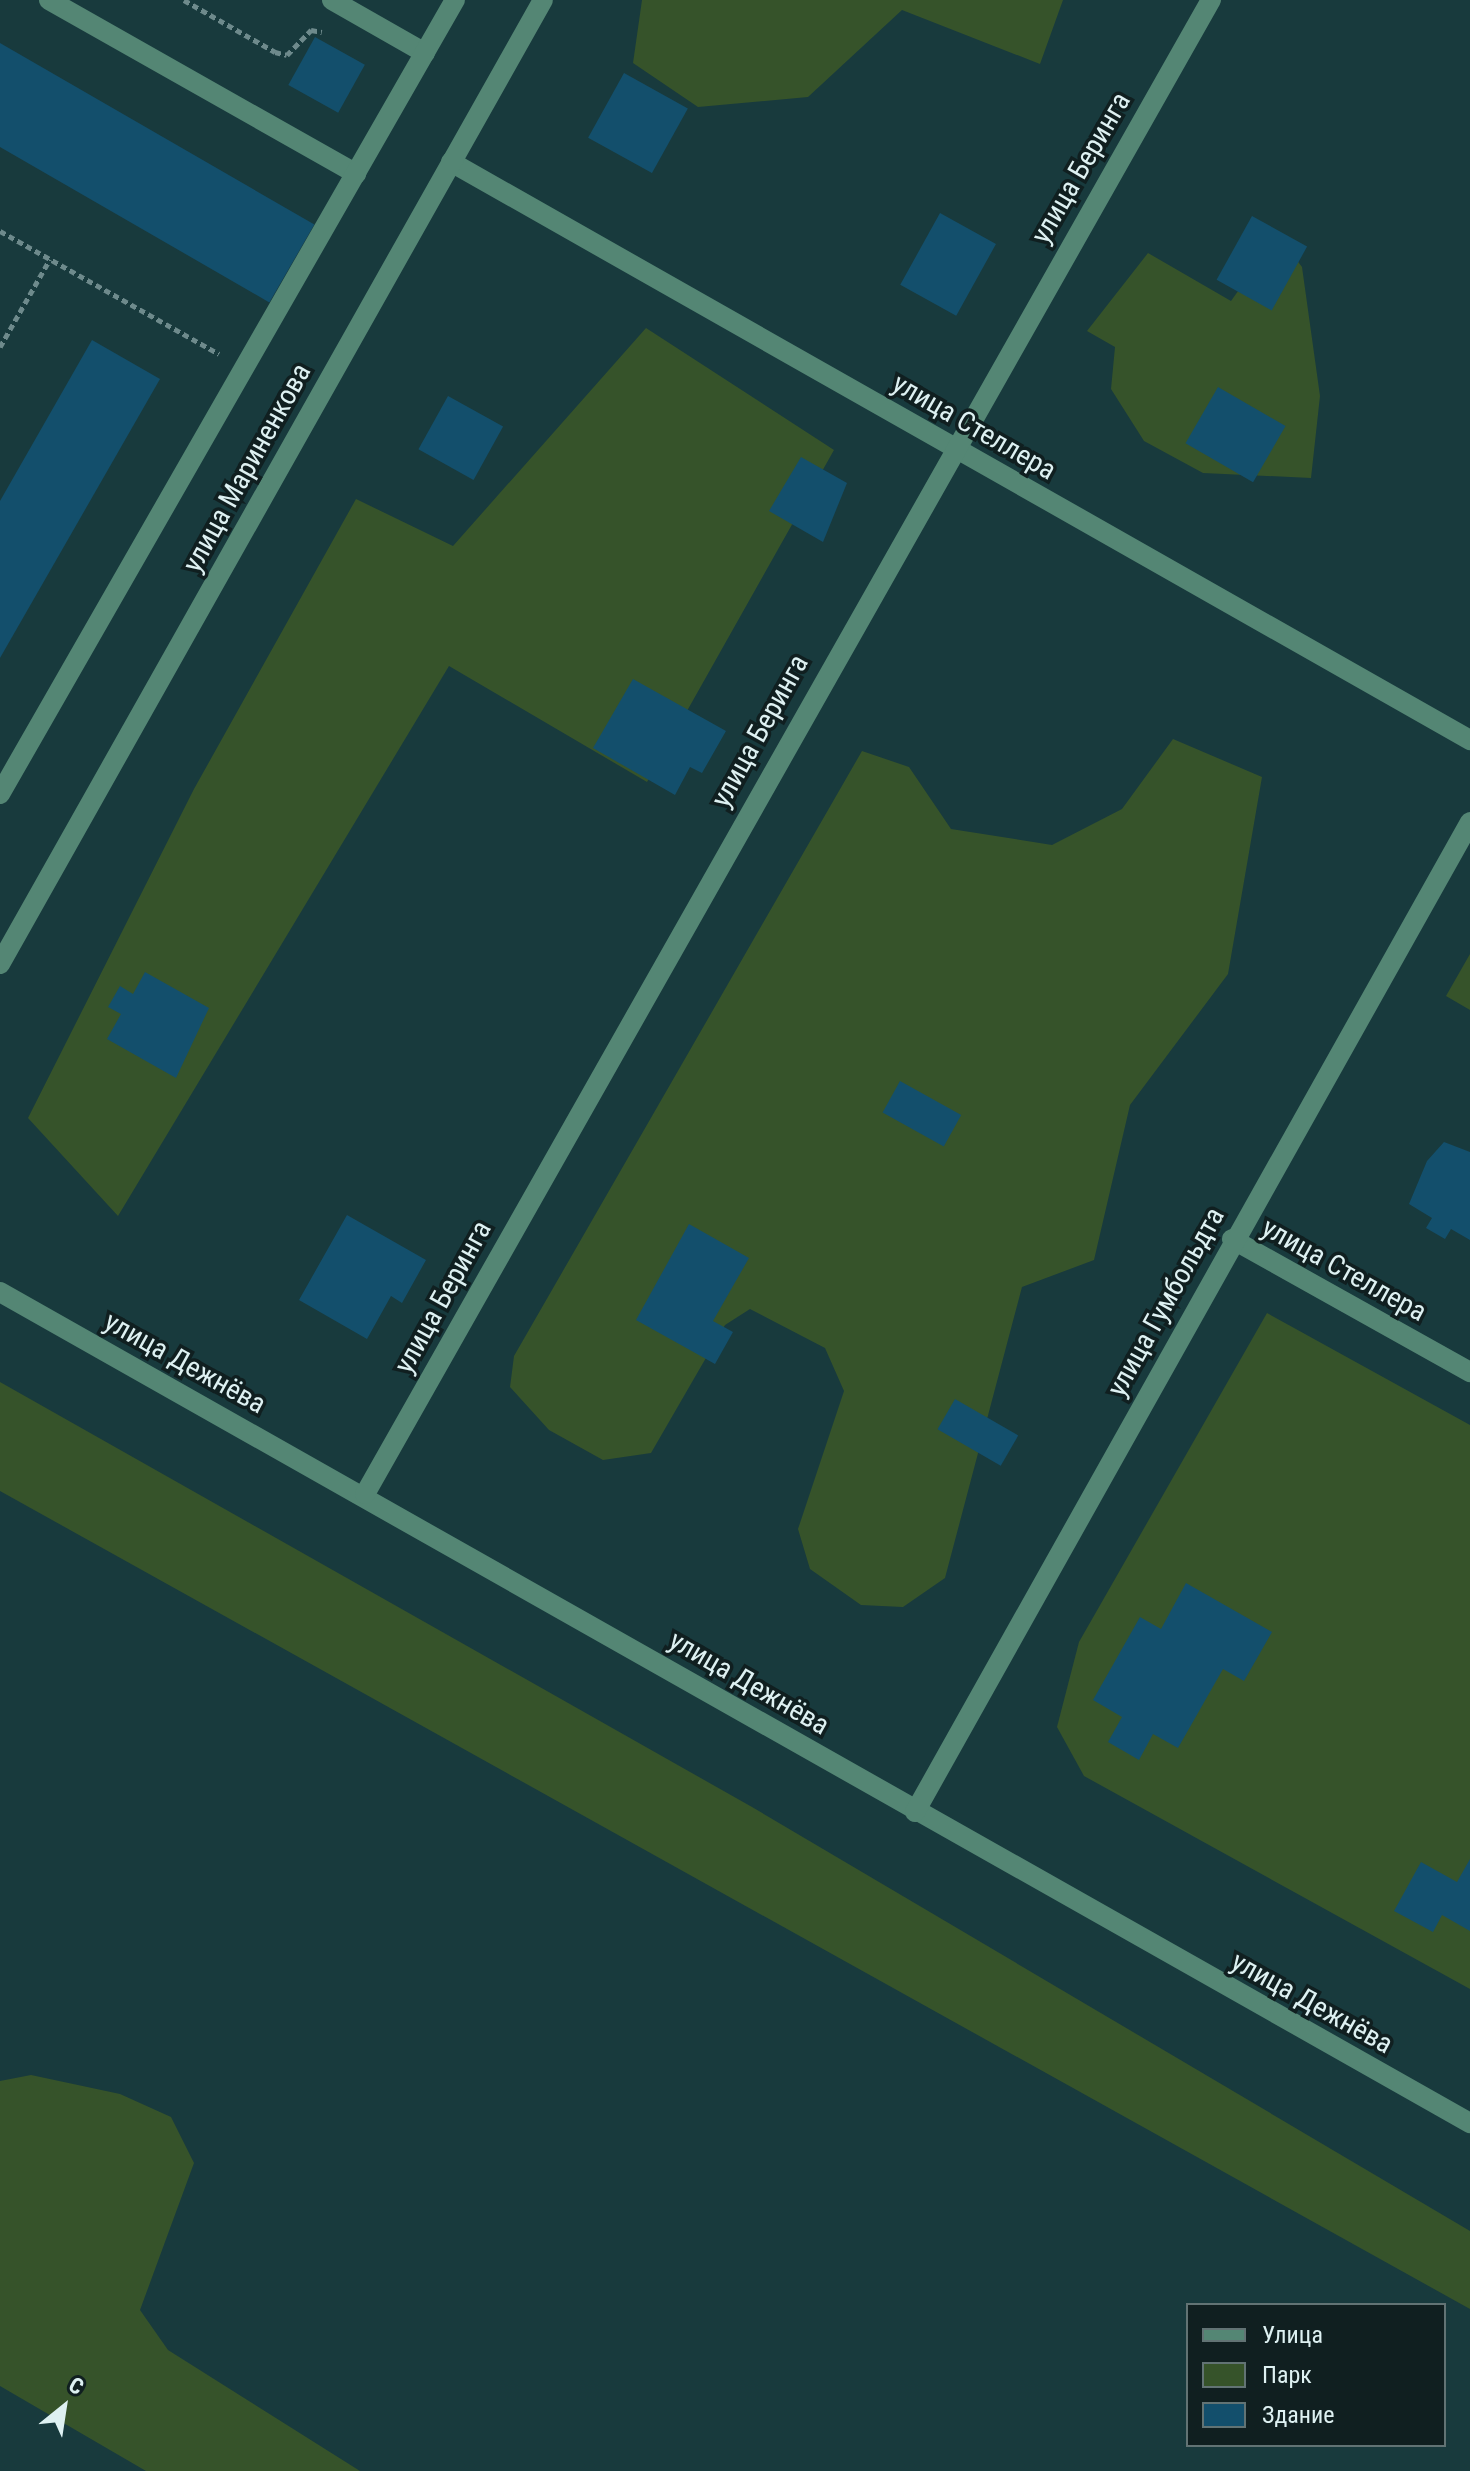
<!DOCTYPE html>
<html>
<head>
<meta charset="utf-8">
<style>
  body { margin:0 }
  #map { position:relative; width:1470px; height:2471px; overflow:hidden; background:#183a3d; font-family:"Roboto Condensed",sans-serif }
  div>[style] { position:absolute }
  .green>* { inset:0; background:#36532a }
  .building>* { inset:0; background:#134f6c; transform-origin:0 0 }
  .path>* { height:5px; margin-top:-2.5px; transform-origin:0; background:repeating-linear-gradient(90deg,#6e8a8c 0 6px,transparent 0 10px) }
  .minor>* { height:20px; margin:-10px; padding:0 10px; transform-origin:10px; border-radius:10px; background:#548674 }
  span { translate:-50% -50%; white-space:nowrap; text-align:center; line-height:1.15; -webkit-text-stroke:7px #101f20; paint-order:stroke }
  .street-label { font-size:28px; color:#def1f2 }
  .legend { position:absolute; left:1186px; top:2303px; width:260px; height:144px; box-sizing:border-box; background:#101f20; border:2px solid #627374; margin:0; padding:10px 14px; list-style:none; font-size:24px; color:#def1f2 }
  .legend li { display:flex; align-items:center; gap:16px; height:40px }
  .legend b { width:40px; border:2px solid #627374 }
  .north { position:absolute; left:24px; top:2367px; width:80px; height:80px; -webkit-text-stroke:6px #101f20; paint-order:stroke; rotate:30deg; font-size:22px; font-weight:700; line-height:32px; text-align:center; color:#def1f2 }
  .north::after { content:''; display:block; margin:auto; width:28px; height:36px; background:#def1f2; clip-path:polygon(50% 0,100% 100%,50% 72%,0 100%) }
</style>
</head>
<body>
<div id="map">
  <div class="green">
    <i style="clip-path:polygon(642px 0,1063px 0,1040px 64px,902px 10px,808px 97px,698px 107px,633px 63px)"></i>
    <i style="clip-path:polygon(1278px 235px,1302px 267px,1320px 396px,1311px 478px,1203px 473px,1144px 441px,1111px 389px,1115px 347px,1087px 331px,1148px 253px,1231px 301px)"></i>
    <i style="clip-path:polygon(646px 328px,834px 450px,647px 782px,449px 666px,118px 1216px,28px 1118px,194px 789px,356px 499px,453px 546px)"></i>
    <i style="clip-path:polygon(1173px 739px,1262px 777px,1228px 974px,1130px 1105px,1094px 1260px,1022px 1287px,945px 1578px,903px 1607px,861px 1605px,810px 1569px,798px 1529px,844px 1391px,825px 1348px,750px 1309px,725px 1325px,651px 1453px,603px 1460px,549px 1430px,510px 1387px,514px 1356px,862px 751px,909px 767px,951px 829px,1052px 845px,1122px 809px)"></i>
    <i style="clip-path:polygon(1470px 954px,1470px 1010px,1446px 996px)"></i>
    <i style="clip-path:polygon(1267px 1313px,1470px 1425px,1470px 1989px,1084px 1776px,1057px 1727px,1079px 1642px)"></i>
    <i style="clip-path:polygon(0 1382px,752px 1807px,1470px 2231px,1470px 2309px,0 1491px)"></i>
    <i style="clip-path:polygon(31px 2075px,120px 2094px,171px 2117px,194px 2163px,140px 2310px,168px 2350px,360px 2471px,146px 2471px,0 2386px,0 2081px)"></i>
  </div>
  <div class="building">
    <i style="left:315px;top:37px;width:57px;height:55px;rotate:29deg"></i>
    <i style="left:0;top:43px;width:363px;height:90px;rotate:30deg"></i>
    <i style="left:624px;top:73px;width:73px;height:74px;rotate:29deg"></i>
    <i style="left:940px;top:213px;width:64px;height:82px;rotate:29deg"></i>
    <i style="left:1252px;top:216px;width:63px;height:73px;rotate:29deg"></i>
    <i style="clip-path:polygon(92px 340px,160px 379px,0 658px,0 501px)"></i>
    <i style="left:1218px;top:387px;width:78px;height:65px;rotate:30deg"></i>
    <i style="left:448px;top:396px;width:63px;height:61px;rotate:29deg"></i>
    <i style="clip-path:polygon(801px 457px,847px 483px,823px 542px,769px 511px)"></i>
    <i style="clip-path:polygon(633px 679px,726px 731px,702px 773px,690px 767px,675px 795px,593px 748px)"></i>
    <i style="clip-path:polygon(145px 972px,209px 1008px,176px 1078px,107px 1039px,121px 1014px,108px 1007px,120px 986px,133px 994px)"></i>
    <i style="left:900px;top:1081px;width:70px;height:36px;rotate:29deg"></i>
    <i style="clip-path:polygon(1444px 1142px,1470px 1152px,1470px 1240px,1451px 1229px,1445px 1239px,1426px 1228px,1432px 1218px,1409px 1204px,1427px 1161px)"></i>
    <i style="clip-path:polygon(347px 1215px,426px 1260px,402px 1303px,391px 1296px,367px 1339px,299px 1300px)"></i>
    <i style="clip-path:polygon(689px 1224px,749px 1258px,713px 1321px,733px 1332px,715px 1364px,636px 1320px)"></i>
    <i style="left:955px;top:1399px;width:73px;height:35px;rotate:30deg"></i>
    <i style="clip-path:polygon(1186px 1583px,1272px 1632px,1244px 1681px,1223px 1669px,1178px 1748px,1153px 1734px,1139px 1760px,1108px 1742px,1122px 1717px,1093px 1700px,1140px 1617px,1161px 1629px)"></i>
    <i style="clip-path:polygon(1470px 1859px,1470px 1931px,1442px 1915px,1433px 1932px,1394px 1911px,1421px 1862px,1457px 1882px)"></i>
  </div>
  <div class="path">
    <i style="left:184px;top:0;width:105px;rotate:29.7deg"></i>
    <i style="left:275px;top:52px;width:12px;rotate:14deg"></i>
    <i style="left:287px;top:55px;width:35px;rotate:-46deg"></i>
    <i style="left:311px;top:30px;width:11px;rotate:10deg"></i>
    <i style="left:0;top:231px;width:251px;rotate:29.3deg"></i>
    <i style="left:0;top:347px;width:101px;rotate:-60.4deg"></i>
  </div>
  <div class="minor">
    <i style="left:49px;top:0;width:353px;rotate:29.5deg"></i>
    <i style="left:332px;top:0;width:107px;rotate:29.7deg"></i>
    <i style="left:451px;top:162px;width:1172px;rotate:29.56deg"></i>
    <i style="left:0;top:794px;width:915px;rotate:-60.19deg"></i>
    <i style="left:0;top:964px;width:1106px;rotate:-60.61deg"></i>
    <i style="left:1232px;top:1239px;width:273px;rotate:29.2deg"></i>
    <i style="left:0;top:1292px;width:1689px;rotate:29.48deg"></i>
    <i style="left:365px;top:1494px;width:1717px;rotate:-60.48deg"></i>
    <i style="left:915px;top:1812px;width:1135px;rotate:-60.72deg"></i>
  </div>
  <div class="street-label">
    <span style="left:1081px;top:168px;rotate:-60deg">улица Беринга</span>
    <span style="left:974px;top:427px;rotate:30deg">улица Стеллера</span>
    <span style="left:247px;top:468px;rotate:-61deg">улица Мариненкова</span>
    <span style="left:760px;top:731px;rotate:-61deg">улица Беринга</span>
    <span style="left:1344px;top:1270px;rotate:29deg">улица Стеллера</span>
    <span style="left:443px;top:1297px;rotate:-61deg">улица Беринга</span>
    <span style="left:1166px;top:1302px;rotate:-61deg">улица Гумбольдта</span>
    <span style="left:185px;top:1363px;rotate:29deg">улица Дежнёва</span>
    <span style="left:749px;top:1683px;rotate:30deg">улица Дежнёва</span>
    <span style="left:1312px;top:2003px;rotate:29deg">улица Дежнёва</span>
  </div>
  <ul class="legend">
  <li><b style="height:10px;background:#548674"></b>Улица</li>
  <li><b style="height:22px;background:#36532a"></b>Парк</li>
  <li><b style="height:22px;background:#134f6c"></b>Здание</li>
  </ul>
  <div class="north">С</div>
</div>
</body>
</html>
